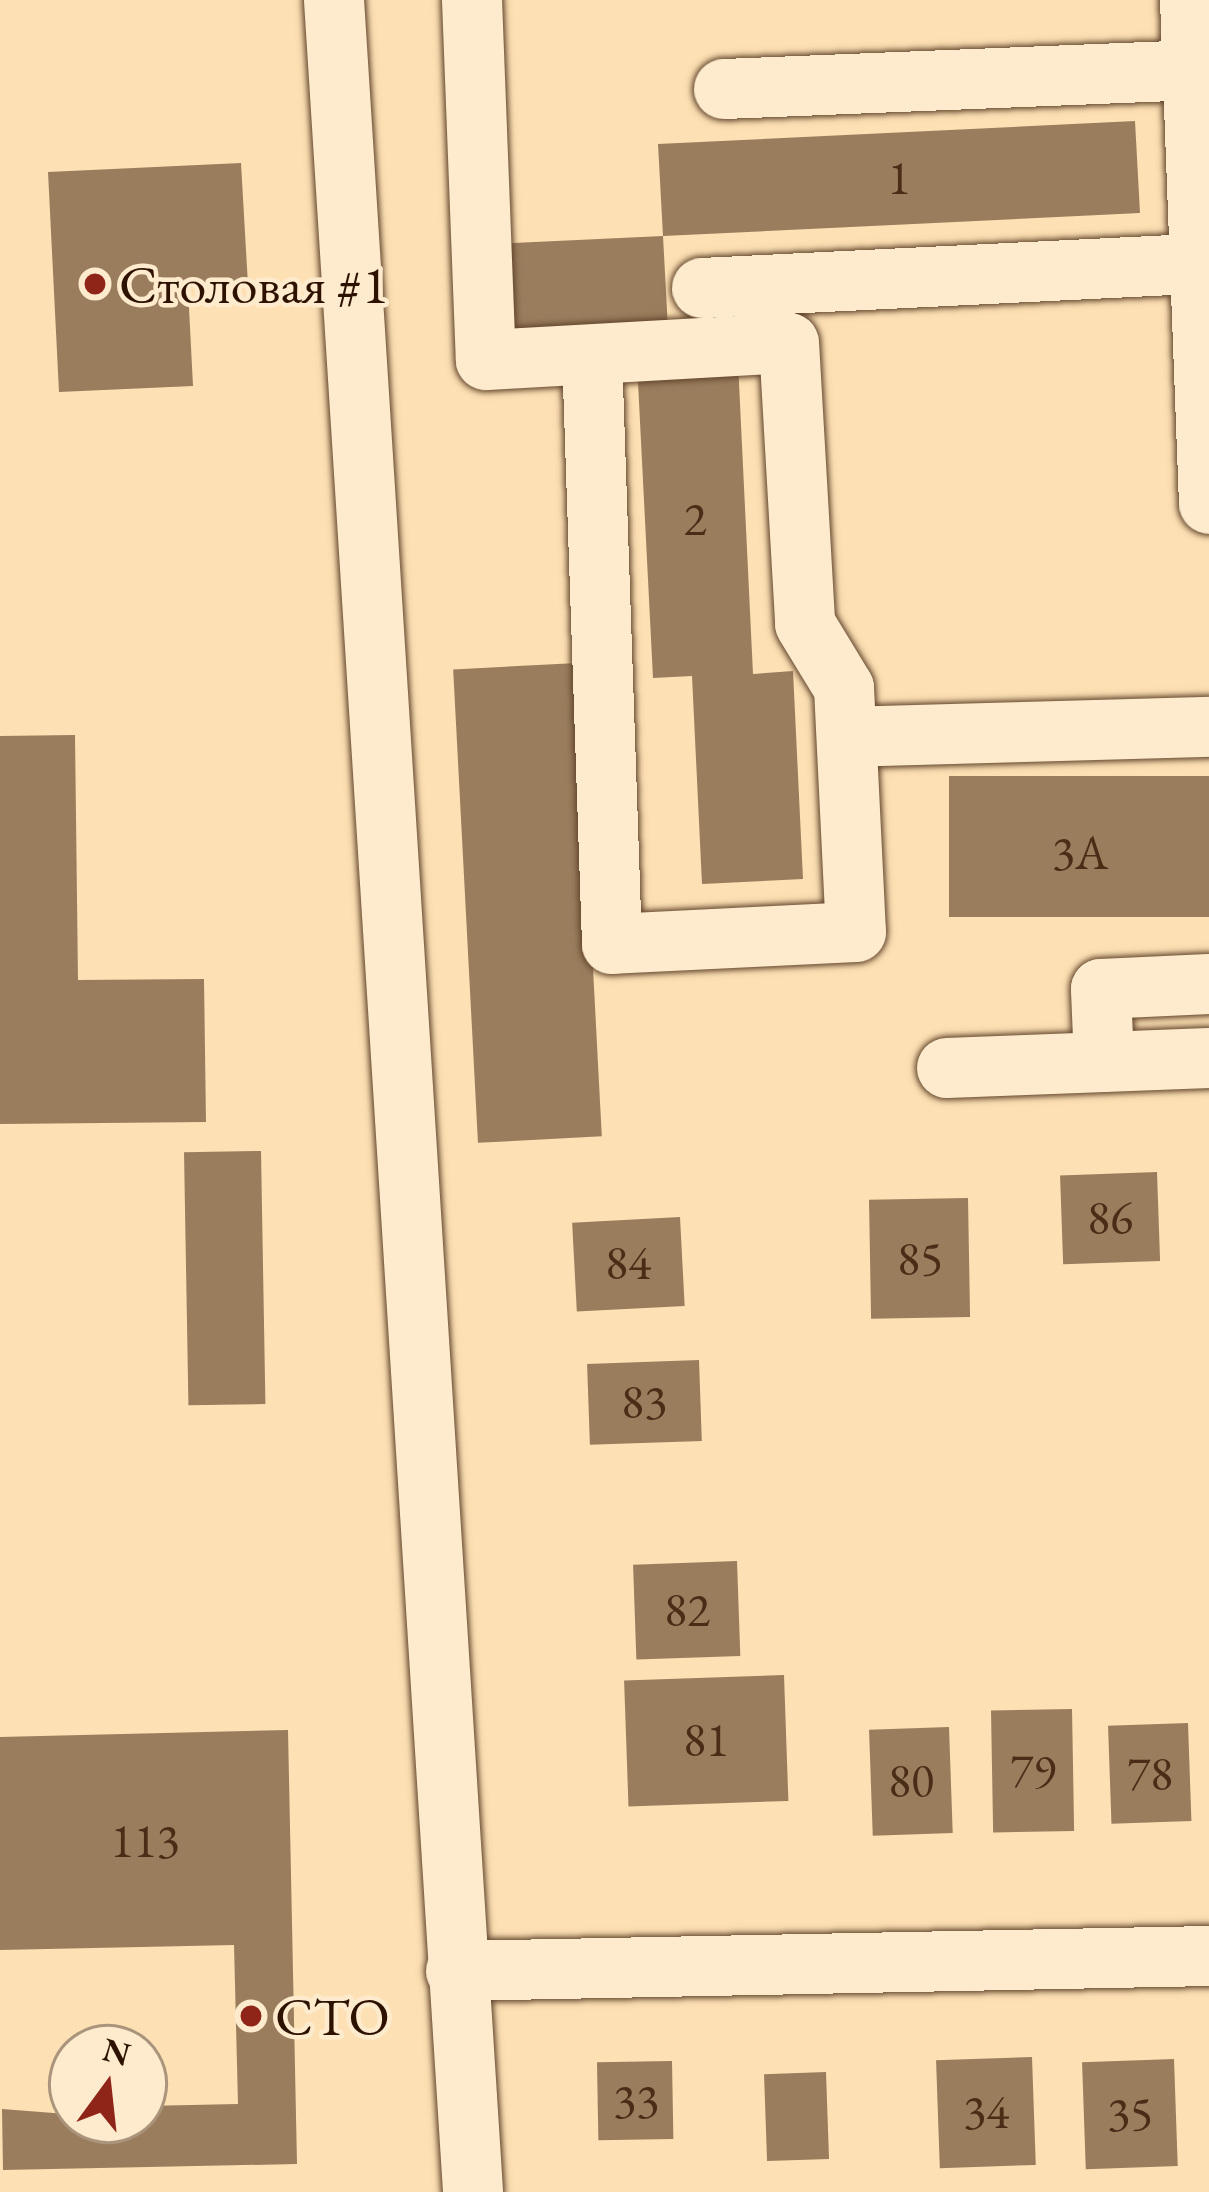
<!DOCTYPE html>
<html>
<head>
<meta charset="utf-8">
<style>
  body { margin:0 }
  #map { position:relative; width:1209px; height:2192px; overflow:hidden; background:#fde0b3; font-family:"EB Garamond",serif }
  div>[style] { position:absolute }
  .building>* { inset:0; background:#9a7d5d; transform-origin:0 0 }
  .roads { filter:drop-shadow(0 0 3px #62462d) drop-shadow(0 0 3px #62462d) }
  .minor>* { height:60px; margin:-30px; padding:0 30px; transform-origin:30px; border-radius:30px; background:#feebce }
  .dots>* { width:33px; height:33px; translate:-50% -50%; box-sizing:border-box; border:6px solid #feebce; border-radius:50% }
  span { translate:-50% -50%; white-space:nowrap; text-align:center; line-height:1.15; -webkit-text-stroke:9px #feebce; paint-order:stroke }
  .number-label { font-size:48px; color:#492d17 }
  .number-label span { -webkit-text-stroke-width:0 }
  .poi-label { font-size:54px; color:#2e1200 }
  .left { translate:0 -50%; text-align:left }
  .north { position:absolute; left:48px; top:2024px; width:120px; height:120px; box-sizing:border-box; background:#feebce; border:3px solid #ab947c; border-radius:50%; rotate:15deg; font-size:33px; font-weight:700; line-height:48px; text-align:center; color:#2e1200 }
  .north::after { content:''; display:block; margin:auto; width:42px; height:54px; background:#8f2418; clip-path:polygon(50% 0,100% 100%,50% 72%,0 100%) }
</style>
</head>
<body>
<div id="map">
  <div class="building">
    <i style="clip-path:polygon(1135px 121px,1140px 213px,663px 236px,670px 366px,738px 362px,753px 674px,793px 671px,803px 879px,702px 884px,692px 676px,653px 678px,635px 323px,496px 330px,491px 244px,663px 236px,658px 144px)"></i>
    <i style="clip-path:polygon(241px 163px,248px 285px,188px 288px,193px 386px,59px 392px,48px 172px)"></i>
    <i style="left:577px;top:663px;width:474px;height:124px;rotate:87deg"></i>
    <i style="clip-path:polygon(75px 735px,78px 980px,204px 979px,206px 1122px,0 1124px,0 736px)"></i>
    <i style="left:1209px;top:776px;width:141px;height:260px;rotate:90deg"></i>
    <i style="left:261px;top:1151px;width:253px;height:77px;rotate:89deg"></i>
    <i style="left:1157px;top:1172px;width:89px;height:97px;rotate:88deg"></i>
    <i style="left:968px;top:1198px;width:119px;height:99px;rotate:89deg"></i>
    <i style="left:680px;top:1217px;width:89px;height:108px;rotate:87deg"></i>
    <i style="left:699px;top:1360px;width:81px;height:112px;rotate:88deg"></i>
    <i style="left:737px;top:1561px;width:95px;height:104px;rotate:88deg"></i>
    <i style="left:784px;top:1675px;width:126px;height:160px;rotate:88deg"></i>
    <i style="left:1072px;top:1709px;width:122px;height:81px;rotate:89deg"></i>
    <i style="left:1188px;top:1723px;width:98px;height:80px;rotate:88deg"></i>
    <i style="left:949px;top:1727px;width:106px;height:80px;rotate:88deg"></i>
    <i style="clip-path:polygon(288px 1730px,297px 2164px,3px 2170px,2px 2109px,144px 2120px,144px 2106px,238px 2104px,234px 1945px,0 1950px,0 1737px)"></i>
    <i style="left:1032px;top:2057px;width:108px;height:96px;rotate:88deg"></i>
    <i style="left:1174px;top:2059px;width:107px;height:92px;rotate:88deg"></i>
    <i style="left:672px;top:2061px;width:78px;height:75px;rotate:89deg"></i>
    <i style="left:826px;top:2072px;width:87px;height:62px;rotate:88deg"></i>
  </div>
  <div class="roads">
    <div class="minor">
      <i style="left:334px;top:0;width:2196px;rotate:86.37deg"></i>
      <i style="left:472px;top:0;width:360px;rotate:87.8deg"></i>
      <i style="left:486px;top:360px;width:303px;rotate:-3.2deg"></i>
      <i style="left:789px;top:343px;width:281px;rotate:86.7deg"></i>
      <i style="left:805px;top:624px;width:75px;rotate:58.6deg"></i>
      <i style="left:844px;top:688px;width:244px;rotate:87.2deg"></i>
      <i style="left:856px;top:932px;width:244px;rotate:177.2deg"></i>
      <i style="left:612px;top:944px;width:589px;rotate:-91.94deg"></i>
      <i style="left:1190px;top:0;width:504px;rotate:87.84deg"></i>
      <i style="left:724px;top:89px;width:470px;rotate:-2.3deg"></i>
      <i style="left:702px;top:288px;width:494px;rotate:-2.8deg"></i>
      <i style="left:847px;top:737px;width:362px;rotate:-1.6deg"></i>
      <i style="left:1104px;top:1062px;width:73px;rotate:-92.4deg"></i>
      <i style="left:1101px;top:989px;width:108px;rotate:-2.7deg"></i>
      <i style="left:947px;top:1068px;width:262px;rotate:-2.2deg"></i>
      <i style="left:456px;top:1971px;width:753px;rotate:-1.14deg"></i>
    </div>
  </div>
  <div class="dots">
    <i style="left:95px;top:284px;background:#8f2418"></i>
    <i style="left:251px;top:2016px;background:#8f2418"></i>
  </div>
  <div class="number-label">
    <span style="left:899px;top:178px">1</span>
    <span style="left:695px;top:519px">2</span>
    <span style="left:1080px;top:853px">3А</span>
    <span style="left:1110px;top:1218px">86</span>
    <span style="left:920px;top:1259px">85</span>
    <span style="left:628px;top:1263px">84</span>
    <span style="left:644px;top:1402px">83</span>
    <span style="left:687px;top:1610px">82</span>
    <span style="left:706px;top:1740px">81</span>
    <span style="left:1033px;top:1771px">79</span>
    <span style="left:1150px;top:1774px">78</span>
    <span style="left:911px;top:1781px">80</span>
    <span style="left:145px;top:1841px">113</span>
    <span style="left:636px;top:2101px">33</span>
    <span style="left:986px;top:2112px">34</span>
    <span style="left:1130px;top:2114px">35</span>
  </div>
  <div class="poi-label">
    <span class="left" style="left:119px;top:284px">Столовая #1</span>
    <span class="left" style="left:275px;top:2016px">СТО</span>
  </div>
  <div class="north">N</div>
</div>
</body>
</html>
